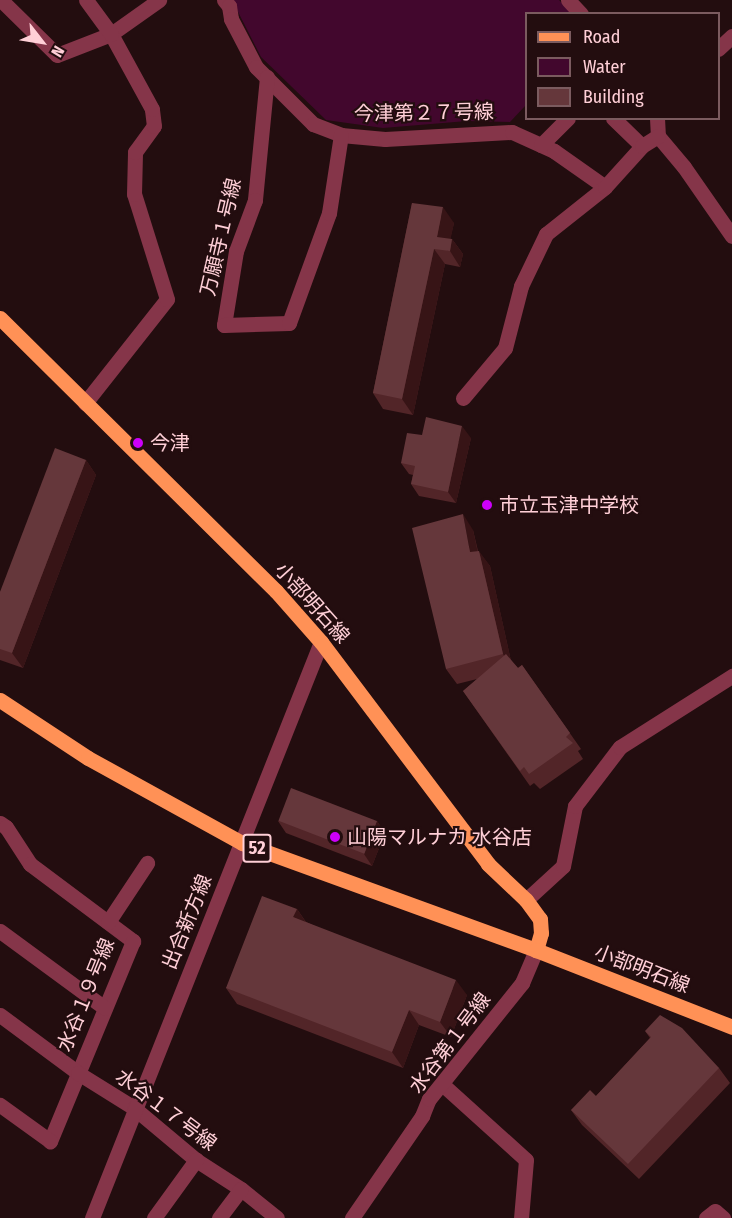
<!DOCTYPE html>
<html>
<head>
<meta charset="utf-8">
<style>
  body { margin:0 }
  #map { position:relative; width:732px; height:1218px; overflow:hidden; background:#230d0f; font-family:"Fira Sans Condensed","Noto Sans JP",sans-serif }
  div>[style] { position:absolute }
  .water>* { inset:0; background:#42072d }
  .minor>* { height:15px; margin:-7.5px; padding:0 7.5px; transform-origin:7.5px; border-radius:7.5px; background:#853549 }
  .major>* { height:15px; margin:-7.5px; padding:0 7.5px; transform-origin:7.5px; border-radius:7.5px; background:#ff9156 }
  .wall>* { inset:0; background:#522528 }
  .shaded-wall>* { inset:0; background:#371416 }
  .building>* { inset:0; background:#65373b; transform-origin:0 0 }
  .dots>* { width:16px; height:16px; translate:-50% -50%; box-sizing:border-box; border:3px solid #230d0f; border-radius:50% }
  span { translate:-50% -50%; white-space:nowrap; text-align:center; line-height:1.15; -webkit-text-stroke:4.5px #230d0f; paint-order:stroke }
  .shield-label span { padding:2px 4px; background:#230d0f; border:2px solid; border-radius:4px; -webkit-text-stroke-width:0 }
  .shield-label { font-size:18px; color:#ffcfd7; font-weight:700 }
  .street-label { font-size:20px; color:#ffcfd7 }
  .poi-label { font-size:20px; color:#ffcfd7 }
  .left { translate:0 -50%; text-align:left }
  .legend { position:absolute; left:525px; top:12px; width:195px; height:108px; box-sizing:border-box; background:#230d0f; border:2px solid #7b5b5f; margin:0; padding:8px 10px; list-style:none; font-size:18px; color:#ffcfd7 }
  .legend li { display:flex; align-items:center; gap:12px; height:30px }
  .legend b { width:30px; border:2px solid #7b5b5f }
  .north { position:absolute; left:12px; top:12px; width:60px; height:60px; -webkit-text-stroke:4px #230d0f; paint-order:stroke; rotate:121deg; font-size:16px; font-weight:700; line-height:24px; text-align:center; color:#ffcfd7 }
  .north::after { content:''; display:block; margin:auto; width:21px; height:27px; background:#ffcfd7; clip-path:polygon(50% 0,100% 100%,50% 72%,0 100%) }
</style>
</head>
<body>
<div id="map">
  <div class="water">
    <i style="clip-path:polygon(232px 0,559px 0,572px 13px,526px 14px,526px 105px,510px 122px,467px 121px,383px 128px,326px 120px,261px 57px)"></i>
  </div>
  <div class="minor">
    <i style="left:1px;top:0;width:78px;rotate:44.5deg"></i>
    <i style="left:57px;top:55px;width:58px;rotate:-21.3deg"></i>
    <i style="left:111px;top:34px;width:59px;rotate:-35.3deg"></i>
    <i style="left:224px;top:0;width:8px;rotate:50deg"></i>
    <i style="left:229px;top:6px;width:13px;rotate:81deg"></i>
    <i style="left:231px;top:19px;width:54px;rotate:62.5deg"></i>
    <i style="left:256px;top:67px;width:81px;rotate:45deg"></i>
    <i style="left:313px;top:124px;width:30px;rotate:21deg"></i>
    <i style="left:341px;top:135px;width:44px;rotate:5.2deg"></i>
    <i style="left:385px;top:139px;width:127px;rotate:-3.2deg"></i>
    <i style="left:512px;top:132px;width:46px;rotate:24.3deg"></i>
    <i style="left:554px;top:151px;width:62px;rotate:35.2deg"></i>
    <i style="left:568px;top:0;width:19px;rotate:47deg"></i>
    <i style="left:718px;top:49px;width:19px;rotate:-43deg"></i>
    <i style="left:267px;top:77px;width:124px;rotate:95.6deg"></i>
    <i style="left:255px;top:200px;width:54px;rotate:110.4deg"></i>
    <i style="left:236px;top:251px;width:75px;rotate:99.2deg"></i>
    <i style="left:224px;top:325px;width:65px;rotate:-1.8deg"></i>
    <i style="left:289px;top:323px;width:117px;rotate:-70deg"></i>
    <i style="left:329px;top:213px;width:79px;rotate:-81.3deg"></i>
    <i style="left:613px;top:118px;width:40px;rotate:44deg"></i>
    <i style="left:657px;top:118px;width:18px;rotate:87deg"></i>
    <i style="left:658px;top:136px;width:40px;rotate:50deg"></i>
    <i style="left:684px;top:167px;width:84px;rotate:55.2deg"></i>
    <i style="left:541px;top:145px;width:38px;rotate:-45deg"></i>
    <i style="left:463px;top:398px;width:65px;rotate:-50deg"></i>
    <i style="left:505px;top:348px;width:64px;rotate:-75.5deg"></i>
    <i style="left:521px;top:286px;width:58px;rotate:-64.3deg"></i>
    <i style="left:546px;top:234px;width:75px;rotate:-38.5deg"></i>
    <i style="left:605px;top:187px;width:55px;rotate:-47.9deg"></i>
    <i style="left:642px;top:146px;width:19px;rotate:-32deg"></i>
    <i style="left:85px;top:403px;width:132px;rotate:-51.7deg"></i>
    <i style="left:167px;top:299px;width:110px;rotate:-107.4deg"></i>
    <i style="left:134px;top:194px;width:42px;rotate:-88.6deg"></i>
    <i style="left:135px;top:152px;width:32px;rotate:-54deg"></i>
    <i style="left:154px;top:126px;width:17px;rotate:-97deg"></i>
    <i style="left:152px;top:109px;width:85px;rotate:-118.7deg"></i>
    <i style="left:111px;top:34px;width:42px;rotate:-126.3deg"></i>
    <i style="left:0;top:823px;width:7px;rotate:34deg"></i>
    <i style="left:6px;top:827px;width:44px;rotate:57deg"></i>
    <i style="left:30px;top:864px;width:129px;rotate:36.8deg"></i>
    <i style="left:133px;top:941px;width:217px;rotate:112.5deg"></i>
    <i style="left:50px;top:1141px;width:62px;rotate:-144.2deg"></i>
    <i style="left:526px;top:900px;width:50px;rotate:-42.6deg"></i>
    <i style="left:563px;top:866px;width:61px;rotate:-78.7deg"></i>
    <i style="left:575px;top:806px;width:74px;rotate:-52.7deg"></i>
    <i style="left:620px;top:747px;width:133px;rotate:-32.4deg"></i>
    <i style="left:108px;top:922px;width:71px;rotate:-56.5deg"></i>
    <i style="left:0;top:931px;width:130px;rotate:36.3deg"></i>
    <i style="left:0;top:1015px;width:97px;rotate:36.6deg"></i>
    <i style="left:78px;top:1073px;width:66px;rotate:32deg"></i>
    <i style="left:134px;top:1108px;width:81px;rotate:40deg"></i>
    <i style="left:196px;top:1160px;width:54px;rotate:32.8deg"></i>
    <i style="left:241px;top:1189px;width:46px;rotate:38.9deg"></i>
    <i style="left:442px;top:1084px;width:113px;rotate:42.1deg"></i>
    <i style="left:526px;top:1160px;width:58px;rotate:94.9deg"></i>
    <i style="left:92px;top:1218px;width:620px;rotate:-68.32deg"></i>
    <i style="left:154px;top:1218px;width:72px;rotate:-54.1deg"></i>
    <i style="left:219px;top:1218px;width:36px;rotate:-53deg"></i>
    <i style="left:352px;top:1218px;width:124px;rotate:-55.5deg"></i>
    <i style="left:422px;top:1116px;width:18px;rotate:-68deg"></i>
    <i style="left:429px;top:1099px;width:149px;rotate:-51.3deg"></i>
    <i style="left:522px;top:983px;width:36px;rotate:-67deg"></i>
    <i style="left:706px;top:1218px;width:11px;rotate:-38deg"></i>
    <i style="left:715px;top:1211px;width:11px;rotate:41deg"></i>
  </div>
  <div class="major">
    <i style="left:0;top:318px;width:388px;rotate:44.7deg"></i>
    <i style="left:276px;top:591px;width:68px;rotate:48.6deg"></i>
    <i style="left:321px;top:642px;width:278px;rotate:53deg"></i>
    <i style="left:488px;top:864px;width:52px;rotate:43.5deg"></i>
    <i style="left:526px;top:900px;width:24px;rotate:54deg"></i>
    <i style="left:540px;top:919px;width:14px;rotate:86deg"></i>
    <i style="left:541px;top:933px;width:18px;rotate:106deg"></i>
    <i style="left:0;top:700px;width:105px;rotate:33.4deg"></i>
    <i style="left:88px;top:758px;width:176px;rotate:28.9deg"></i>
    <i style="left:242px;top:843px;width:313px;rotate:20deg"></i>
    <i style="left:536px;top:950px;width:211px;rotate:21.4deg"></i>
  </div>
  <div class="wall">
    <i style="clip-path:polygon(412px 203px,454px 223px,450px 239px,452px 239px,463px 254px,460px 267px,445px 264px,413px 415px,383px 409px,373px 393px)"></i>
    <i style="clip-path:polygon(471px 438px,456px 503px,419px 496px,411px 484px,413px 475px,409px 474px,401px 463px)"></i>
    <i style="clip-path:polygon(86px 460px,96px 475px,23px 668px,0 660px,0 592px)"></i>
    <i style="clip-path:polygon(473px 530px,478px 551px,490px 566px,511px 661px,518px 668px,522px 665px,581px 749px,578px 751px,583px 759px,540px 789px,534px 783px,530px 786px,463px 691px,477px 679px,457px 684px,446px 669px)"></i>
    <i style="clip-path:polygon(278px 821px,377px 821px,385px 833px,372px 866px,286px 833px)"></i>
    <i style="clip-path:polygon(297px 909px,306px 922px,467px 995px,451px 1037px,419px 1025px,403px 1068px,237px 1004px,226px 988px)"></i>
    <i style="clip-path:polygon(645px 1031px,719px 1068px,730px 1083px,639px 1179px,582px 1125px,571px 1110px,596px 1096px,650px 1038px)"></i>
  </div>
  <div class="shaded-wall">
    <i style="clip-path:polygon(443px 207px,454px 223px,448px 251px,437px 237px)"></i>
    <i style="clip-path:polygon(452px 239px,463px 254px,460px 267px,450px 251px)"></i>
    <i style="clip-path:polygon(434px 249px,445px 264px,413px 415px,402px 399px)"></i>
    <i style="clip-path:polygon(462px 426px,471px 438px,456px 503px,448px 492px)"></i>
    <i style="clip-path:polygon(86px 460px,96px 475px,23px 668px,12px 653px)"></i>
    <i style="clip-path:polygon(463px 514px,473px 530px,481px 567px,470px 552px)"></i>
    <i style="clip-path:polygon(479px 551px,490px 566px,513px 670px,503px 654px)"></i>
    <i style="clip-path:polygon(377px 821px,385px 833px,372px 866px,364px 854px)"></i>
    <i style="clip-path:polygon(297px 909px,307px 924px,293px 917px)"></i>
    <i style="clip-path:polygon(456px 980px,467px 995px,451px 1037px,440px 1022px)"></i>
    <i style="clip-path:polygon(409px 1010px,419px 1025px,403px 1068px,392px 1052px)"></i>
  </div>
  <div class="building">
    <i style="clip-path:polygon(412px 203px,443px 207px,437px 237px,452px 239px,450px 251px,434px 249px,402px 399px,373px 393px)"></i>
    <i style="clip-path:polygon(426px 417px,462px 426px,448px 492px,411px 484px,415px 466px,401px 463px,407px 433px,422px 435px)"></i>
    <i style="clip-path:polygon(55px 448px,86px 460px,12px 653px,0 649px,0 592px)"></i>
    <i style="clip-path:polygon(463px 514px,470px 552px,479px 551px,503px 654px,446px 669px,412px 528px)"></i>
    <i style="clip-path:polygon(506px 654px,518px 668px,522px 665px,570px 733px,566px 737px,573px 743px,529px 774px,524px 767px,520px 771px,463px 691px)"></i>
    <i style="left:291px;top:788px;width:92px;height:35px;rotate:21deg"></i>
    <i style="clip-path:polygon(262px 896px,297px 909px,293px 917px,456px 980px,440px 1022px,409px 1010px,392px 1052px,226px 988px)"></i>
    <i style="clip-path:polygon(660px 1015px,682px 1028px,719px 1068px,628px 1164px,571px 1110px,590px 1090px,596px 1096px,651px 1037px,645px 1031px)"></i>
  </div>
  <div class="dots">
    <i style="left:138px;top:443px;background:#cd00fa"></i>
    <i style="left:487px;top:505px;background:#cd00fa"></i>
    <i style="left:335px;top:837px;background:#cd00fa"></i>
  </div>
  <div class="shield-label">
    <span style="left:257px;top:848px">52</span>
  </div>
  <div class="street-label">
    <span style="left:424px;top:113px;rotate:-1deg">今津第２７号線</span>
    <span style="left:221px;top:237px;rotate:-77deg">万願寺１号線</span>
    <span style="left:312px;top:603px;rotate:48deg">小部明石線</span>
    <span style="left:187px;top:922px;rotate:-68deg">出合新方線</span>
    <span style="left:642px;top:969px;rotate:21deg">小部明石線</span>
    <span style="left:86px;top:995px;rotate:-68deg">水谷１９号線</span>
    <span style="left:450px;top:1043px;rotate:-53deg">水谷第１号線</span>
    <span style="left:166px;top:1110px;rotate:37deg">水谷１７号線</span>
  </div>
  <div class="poi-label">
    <span class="left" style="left:150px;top:443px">今津</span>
    <span class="left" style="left:499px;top:505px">市立玉津中学校</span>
    <span class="left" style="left:347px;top:837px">山陽マルナカ 水谷店</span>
  </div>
  <ul class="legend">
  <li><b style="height:8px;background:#ff9156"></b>Road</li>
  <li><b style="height:16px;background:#42072d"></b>Water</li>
  <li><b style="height:16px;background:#65373b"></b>Building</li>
  </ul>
  <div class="north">N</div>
</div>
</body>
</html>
